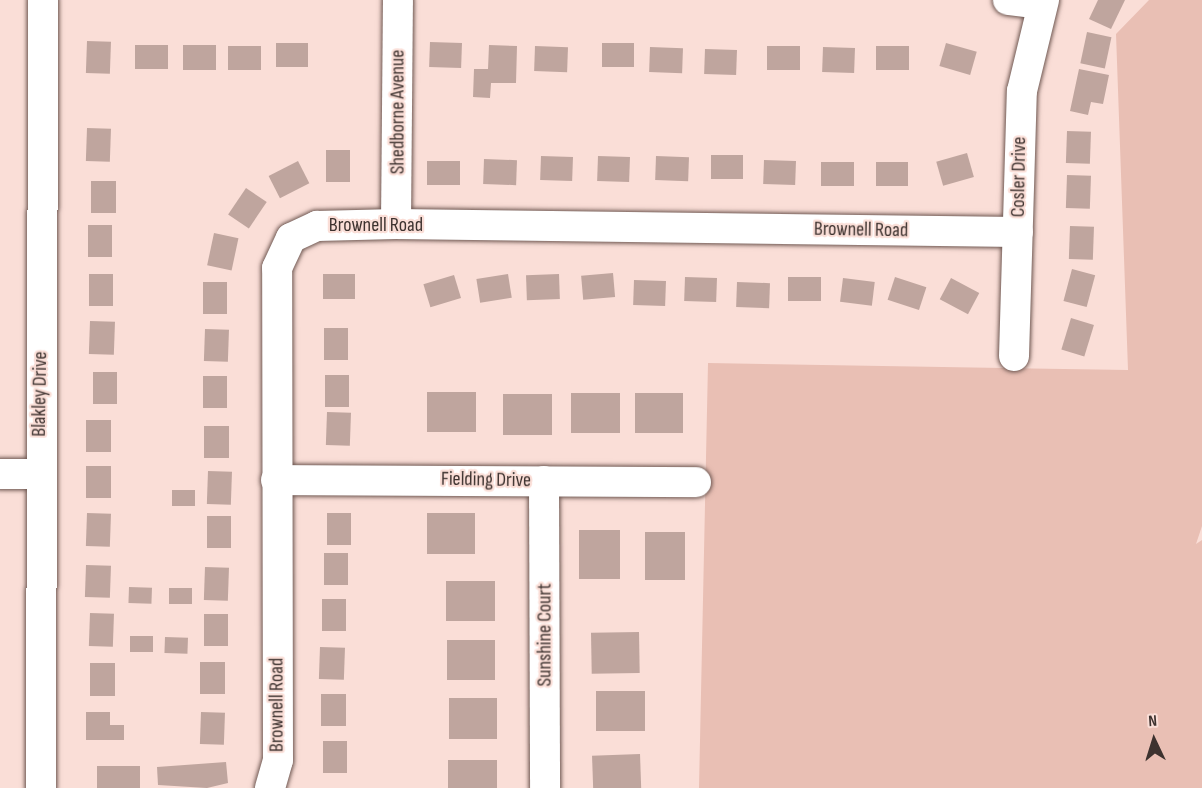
<!DOCTYPE html>
<html>
<head>
<meta charset="utf-8">
<style>
  body { margin:0 }
  #map { position:relative; width:1202px; height:788px; overflow:hidden; background:#faded7; font-family:"Sofia Sans Condensed",sans-serif }
  div>[style] { position:absolute }
  .green>* { inset:0; background:#e9bfb4 }
  .building>* { inset:0; background:#bfa59e; transform-origin:0 0 }
  .roads { filter:drop-shadow(0 0 2px #705953) drop-shadow(0 0 2px #705953) }
  .minor>* { height:30px; margin:-15px; padding:0 15px; transform-origin:15px; border-radius:15px; background:#fff }
  span { translate:-50% -50%; white-space:nowrap; text-align:center; line-height:1.15; -webkit-text-stroke:4.5px #faded7; paint-order:stroke }
  .street-label { font-size:20px; color:#3d322f }
  .north { position:absolute; left:1124px; top:710px; width:60px; height:60px; -webkit-text-stroke:4px #faded7; paint-order:stroke; rotate:356deg; font-size:16px; font-weight:700; line-height:24px; text-align:center; color:#3d322f }
  .north::after { content:''; display:block; margin:auto; width:21px; height:27px; background:#3d322f; clip-path:polygon(50% 0,100% 100%,50% 72%,0 100%) }
</style>
</head>
<body>
<div id="map">
  <div class="green">
    <i style="clip-path:polygon(1149px 0,1202px 0,1202px 526px,1196px 544px,1202px 540px,1202px 788px,699px 788px,708px 363px,1128px 370px,1116px 34px)"></i>
  </div>
  <div class="building">
    <i style="clip-path:polygon(1098px 0,1125px 0,1111px 29px,1089px 19px)"></i>
    <i style="left:1087px;top:32px;width:25px;height:32px;rotate:12deg"></i>
    <i style="left:87px;top:41px;width:24px;height:32px;rotate:2deg"></i>
    <i style="left:430px;top:42px;width:32px;height:25px;rotate:2deg"></i>
    <i style="left:276px;top:43px;width:32px;height:24px"></i>
    <i style="left:602px;top:43px;width:32px;height:24px"></i>
    <i style="left:946px;top:43px;width:32px;height:24px;rotate:16deg"></i>
    <i style="left:135px;top:45px;width:33px;height:24px"></i>
    <i style="left:183px;top:45px;width:33px;height:25px"></i>
    <i style="clip-path:polygon(489px 45px,517px 46px,516px 83px,491px 83px,490px 98px,473px 97px,474px 69px,488px 69px)"></i>
    <i style="left:228px;top:46px;width:33px;height:24px"></i>
    <i style="left:535px;top:46px;width:33px;height:25px;rotate:2deg"></i>
    <i style="left:767px;top:46px;width:33px;height:24px"></i>
    <i style="left:876px;top:46px;width:33px;height:24px"></i>
    <i style="left:650px;top:47px;width:33px;height:25px;rotate:2deg"></i>
    <i style="left:823px;top:47px;width:32px;height:25px;rotate:2deg"></i>
    <i style="left:705px;top:49px;width:32px;height:25px;rotate:2deg"></i>
    <i style="clip-path:polygon(1079px 69px,1109px 75px,1103px 104px,1091px 102px,1088px 115px,1070px 111px)"></i>
    <i style="left:87px;top:128px;width:24px;height:33px;rotate:2deg"></i>
    <i style="left:1067px;top:131px;width:24px;height:32px;rotate:2deg"></i>
    <i style="left:326px;top:150px;width:24px;height:32px"></i>
    <i style="left:967px;top:153px;width:25px;height:32px;rotate:74deg"></i>
    <i style="left:711px;top:155px;width:32px;height:24px"></i>
    <i style="left:541px;top:156px;width:32px;height:24px;rotate:2deg"></i>
    <i style="left:598px;top:156px;width:32px;height:25px;rotate:2deg"></i>
    <i style="left:656px;top:156px;width:33px;height:24px;rotate:2deg"></i>
    <i style="left:484px;top:159px;width:33px;height:25px;rotate:2deg"></i>
    <i style="left:764px;top:160px;width:32px;height:24px;rotate:2deg"></i>
    <i style="left:298px;top:161px;width:25px;height:33px;rotate:63deg"></i>
    <i style="left:427px;top:161px;width:33px;height:24px"></i>
    <i style="left:821px;top:162px;width:33px;height:24px"></i>
    <i style="left:876px;top:162px;width:32px;height:24px"></i>
    <i style="left:1067px;top:175px;width:24px;height:33px;rotate:2deg"></i>
    <i style="left:91px;top:181px;width:25px;height:32px"></i>
    <i style="left:246px;top:188px;width:25px;height:32px;rotate:34deg"></i>
    <i style="left:88px;top:225px;width:24px;height:32px"></i>
    <i style="left:1070px;top:226px;width:24px;height:33px;rotate:2deg"></i>
    <i style="left:214px;top:233px;width:25px;height:33px;rotate:12deg"></i>
    <i style="left:1072px;top:269px;width:24px;height:33px;rotate:15deg"></i>
    <i style="left:613px;top:273px;width:24px;height:32px;rotate:85deg"></i>
    <i style="left:89px;top:274px;width:24px;height:32px"></i>
    <i style="left:355px;top:274px;width:25px;height:32px;rotate:90deg"></i>
    <i style="left:508px;top:274px;width:24px;height:32px;rotate:81deg"></i>
    <i style="left:559px;top:274px;width:25px;height:33px;rotate:88deg"></i>
    <i style="left:454px;top:275px;width:24px;height:32px;rotate:73deg"></i>
    <i style="left:685px;top:277px;width:32px;height:24px;rotate:2deg"></i>
    <i style="left:788px;top:277px;width:33px;height:24px"></i>
    <i style="left:895px;top:277px;width:33px;height:24px;rotate:18deg"></i>
    <i style="left:843px;top:278px;width:32px;height:24px;rotate:7deg"></i>
    <i style="left:951px;top:278px;width:32px;height:24px;rotate:28deg"></i>
    <i style="left:634px;top:280px;width:32px;height:25px;rotate:2deg"></i>
    <i style="left:203px;top:282px;width:24px;height:32px"></i>
    <i style="left:737px;top:282px;width:33px;height:25px;rotate:2deg"></i>
    <i style="left:1071px;top:318px;width:24px;height:33px;rotate:17deg"></i>
    <i style="left:90px;top:321px;width:25px;height:33px;rotate:2deg"></i>
    <i style="left:324px;top:328px;width:24px;height:32px"></i>
    <i style="left:205px;top:329px;width:24px;height:32px;rotate:2deg"></i>
    <i style="left:93px;top:372px;width:24px;height:32px"></i>
    <i style="left:325px;top:375px;width:24px;height:32px"></i>
    <i style="left:203px;top:376px;width:24px;height:32px"></i>
    <i style="left:476px;top:392px;width:40px;height:49px;rotate:90deg"></i>
    <i style="left:571px;top:393px;width:49px;height:40px"></i>
    <i style="left:635px;top:393px;width:48px;height:40px"></i>
    <i style="left:552px;top:394px;width:41px;height:49px;rotate:90deg"></i>
    <i style="left:327px;top:412px;width:24px;height:33px;rotate:2deg"></i>
    <i style="left:86px;top:420px;width:25px;height:32px"></i>
    <i style="left:204px;top:426px;width:25px;height:32px"></i>
    <i style="left:86px;top:466px;width:25px;height:32px"></i>
    <i style="left:208px;top:471px;width:24px;height:33px;rotate:2deg"></i>
    <i style="left:172px;top:490px;width:23px;height:16px"></i>
    <i style="left:87px;top:513px;width:24px;height:33px;rotate:2deg"></i>
    <i style="left:327px;top:513px;width:24px;height:32px"></i>
    <i style="left:427px;top:513px;width:48px;height:41px"></i>
    <i style="left:207px;top:516px;width:24px;height:32px"></i>
    <i style="left:579px;top:530px;width:41px;height:49px"></i>
    <i style="left:645px;top:532px;width:40px;height:48px"></i>
    <i style="left:324px;top:553px;width:24px;height:32px"></i>
    <i style="left:86px;top:565px;width:25px;height:32px;rotate:2deg"></i>
    <i style="left:205px;top:567px;width:24px;height:33px;rotate:2deg"></i>
    <i style="left:446px;top:581px;width:49px;height:40px"></i>
    <i style="left:129px;top:587px;width:23px;height:16px;rotate:2deg"></i>
    <i style="left:169px;top:588px;width:23px;height:16px"></i>
    <i style="left:322px;top:599px;width:24px;height:32px"></i>
    <i style="left:90px;top:613px;width:24px;height:33px;rotate:2deg"></i>
    <i style="left:204px;top:614px;width:24px;height:32px"></i>
    <i style="left:639px;top:632px;width:41px;height:48px;rotate:89deg"></i>
    <i style="left:130px;top:636px;width:23px;height:16px"></i>
    <i style="left:165px;top:637px;width:23px;height:16px;rotate:2deg"></i>
    <i style="left:447px;top:640px;width:48px;height:40px"></i>
    <i style="left:320px;top:647px;width:25px;height:32px;rotate:2deg"></i>
    <i style="left:200px;top:662px;width:25px;height:32px"></i>
    <i style="left:90px;top:663px;width:25px;height:33px"></i>
    <i style="left:596px;top:691px;width:49px;height:40px"></i>
    <i style="left:321px;top:694px;width:25px;height:32px"></i>
    <i style="left:449px;top:698px;width:48px;height:41px"></i>
    <i style="clip-path:polygon(86px 712px,110px 712px,110px 725px,124px 725px,124px 740px,86px 740px)"></i>
    <i style="left:201px;top:712px;width:24px;height:32px;rotate:2deg"></i>
    <i style="left:323px;top:741px;width:24px;height:32px"></i>
    <i style="left:640px;top:754px;width:34px;height:48px;rotate:88deg"></i>
    <i style="left:448px;top:760px;width:49px;height:28px"></i>
    <i style="clip-path:polygon(226px 762px,228px 783px,207px 788px,158px 785px,157px 767px)"></i>
    <i style="left:97px;top:766px;width:43px;height:22px"></i>
  </div>
  <div class="roads">
    <div class="minor">
      <i style="left:1008px;top:0;width:34px;rotate:7deg"></i>
      <i style="left:396px;top:224px;width:224px;rotate:-89.5deg"></i>
      <i style="left:1014px;top:356px;width:265px;rotate:-88.3deg"></i>
      <i style="left:1022px;top:91px;width:94px;rotate:-76.4deg"></i>
      <i style="left:0;top:474px;width:39px"></i>
      <i style="left:276px;top:480px;width:420px;rotate:0.3deg"></i>
      <i style="left:544px;top:481px;width:307px;rotate:89.8deg"></i>
      <i style="left:41px;top:788px;width:788px;rotate:-89.85deg"></i>
      <i style="left:270px;top:788px;width:29px;rotate:-74deg"></i>
      <i style="left:278px;top:760px;width:492px;rotate:-90.1deg"></i>
      <i style="left:277px;top:268px;width:33px;rotate:-65deg"></i>
      <i style="left:291px;top:238px;width:29px;rotate:-25deg"></i>
      <i style="left:317px;top:226px;width:79px;rotate:-1.5deg"></i>
      <i style="left:396px;top:224px;width:622px;rotate:0.74deg"></i>
    </div>
  </div>
  <div class="street-label">
    <span style="left:398px;top:112px;rotate:-90deg">Shedborne Avenue</span>
    <span style="left:1019px;top:177px;rotate:-89deg">Cosler Drive</span>
    <span style="left:376px;top:225px">Brownell Road</span>
    <span style="left:861px;top:230px;rotate:1deg">Brownell Road</span>
    <span style="left:40px;top:394px;rotate:-89deg">Blakley Drive</span>
    <span style="left:486px;top:480px;rotate:1deg">Fielding Drive</span>
    <span style="left:545px;top:635px;rotate:-90deg">Sunshine Court</span>
    <span style="left:277px;top:705px;rotate:-90deg">Brownell Road</span>
  </div>
  <div class="north">N</div>
</div>
</body>
</html>
